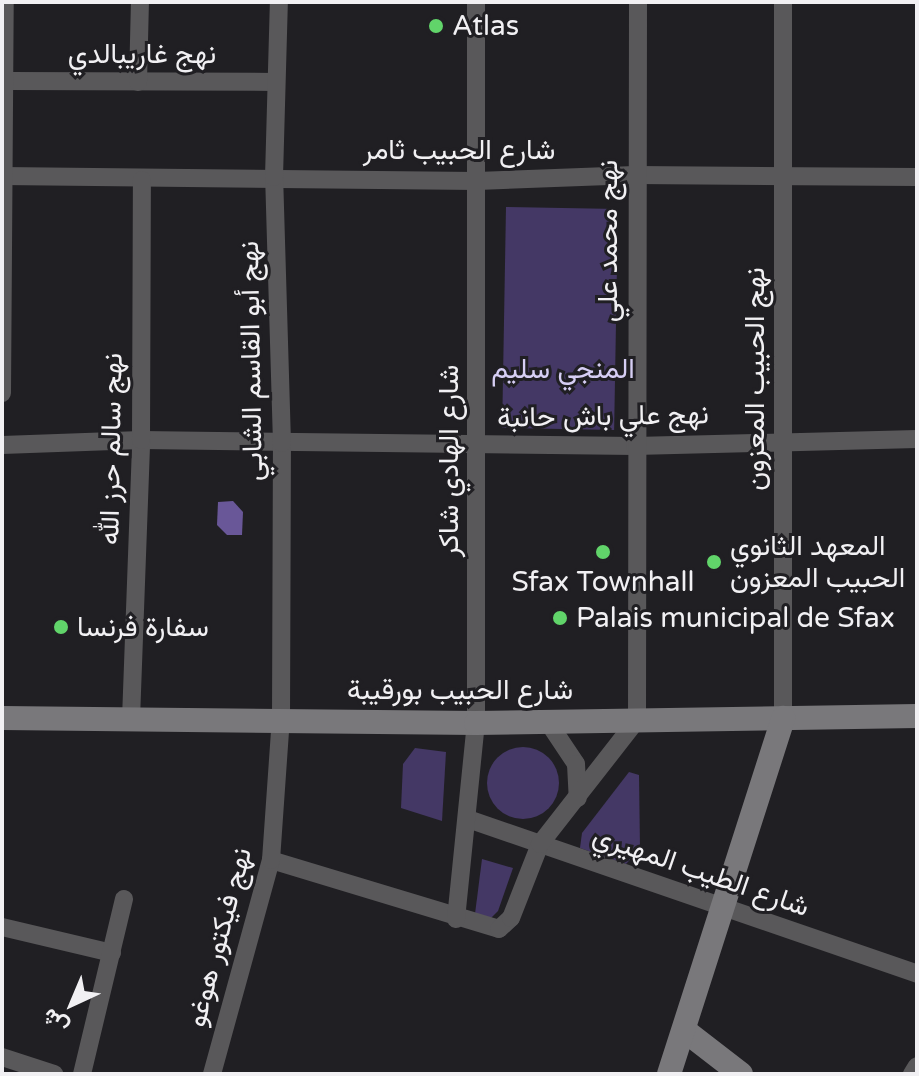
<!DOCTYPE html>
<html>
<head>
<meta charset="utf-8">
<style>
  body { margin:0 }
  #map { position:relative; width:919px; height:1076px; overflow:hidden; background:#201f23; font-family:"Varela Round",Vazirmatn,sans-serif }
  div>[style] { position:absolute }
  .green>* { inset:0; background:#443865; transform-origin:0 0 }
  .round { border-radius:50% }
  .water>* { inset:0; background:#695798 }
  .street>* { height:18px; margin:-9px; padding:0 9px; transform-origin:9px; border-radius:9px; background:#59585a }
  .secondary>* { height:24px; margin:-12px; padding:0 12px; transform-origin:12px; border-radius:12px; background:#79787b }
  .dots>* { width:22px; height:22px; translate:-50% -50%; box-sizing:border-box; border:4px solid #201f23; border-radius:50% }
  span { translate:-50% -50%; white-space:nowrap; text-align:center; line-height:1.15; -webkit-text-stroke:6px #201f23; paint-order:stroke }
  .poi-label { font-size:28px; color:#f1f0f3 }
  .left { translate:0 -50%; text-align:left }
  .street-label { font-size:28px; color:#f1f0f3 }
  .park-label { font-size:28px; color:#d6cef4 }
  .frame { position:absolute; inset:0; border:4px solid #f1f0f3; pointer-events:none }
  .north { position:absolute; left:32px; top:964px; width:80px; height:80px; -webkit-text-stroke:6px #201f23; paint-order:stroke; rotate:224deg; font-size:22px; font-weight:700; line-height:32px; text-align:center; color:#f1f0f3 }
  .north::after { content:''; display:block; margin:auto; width:28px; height:36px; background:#f1f0f3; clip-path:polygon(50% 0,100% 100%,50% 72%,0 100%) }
</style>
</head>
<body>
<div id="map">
  <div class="green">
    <i style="left:506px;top:207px;width:112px;height:221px;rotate:1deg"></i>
    <i class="round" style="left:487px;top:747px;width:72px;height:72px"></i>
    <i style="clip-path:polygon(415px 748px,446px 752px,442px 821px,401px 808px,403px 764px)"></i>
    <i style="clip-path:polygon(629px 772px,639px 775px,640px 849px,626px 864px,580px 848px,582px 833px)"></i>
    <i style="clip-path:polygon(482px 859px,513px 868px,498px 911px,491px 918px,475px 914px)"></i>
  </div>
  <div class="water">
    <i style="clip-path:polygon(233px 501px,243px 512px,242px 535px,227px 535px,217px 525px,218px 502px)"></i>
  </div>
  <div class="street">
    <i style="left:8px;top:81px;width:267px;rotate:0.2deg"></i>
    <i style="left:138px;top:82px;width:80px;rotate:-88.6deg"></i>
    <i style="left:2px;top:176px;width:475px;rotate:0.6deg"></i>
    <i style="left:477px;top:181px;width:158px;rotate:-2.2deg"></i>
    <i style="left:635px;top:175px;width:282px;rotate:0.4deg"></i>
    <i style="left:2px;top:393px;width:391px;rotate:-89.6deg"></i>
    <i style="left:2px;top:445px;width:139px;rotate:-2.1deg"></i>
    <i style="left:141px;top:440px;width:494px;rotate:0.7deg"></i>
    <i style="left:635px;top:446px;width:282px;rotate:-1.4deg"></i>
    <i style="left:783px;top:718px;width:716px;rotate:-90deg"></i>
    <i style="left:131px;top:719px;width:279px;rotate:-87.9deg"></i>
    <i style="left:141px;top:440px;width:260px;rotate:-89.8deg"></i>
    <i style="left:548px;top:722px;width:50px;rotate:56.3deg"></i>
    <i style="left:576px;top:764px;width:34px;rotate:87deg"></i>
    <i style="left:468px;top:819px;width:475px;rotate:19deg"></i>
    <i style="left:271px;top:860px;width:238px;rotate:16.8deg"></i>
    <i style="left:499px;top:929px;width:16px;rotate:-43deg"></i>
    <i style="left:511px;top:918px;width:79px;rotate:-68.6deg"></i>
    <i style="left:540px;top:844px;width:157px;rotate:-52deg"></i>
    <i style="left:637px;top:720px;width:718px;rotate:-89.92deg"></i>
    <i style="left:456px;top:919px;width:197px;rotate:-84.2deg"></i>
    <i style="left:476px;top:723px;width:721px;rotate:-90deg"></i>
    <i style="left:2px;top:927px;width:113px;rotate:13.3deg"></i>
    <i style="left:2px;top:1057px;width:55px;rotate:18.1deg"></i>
    <i style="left:82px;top:1074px;width:180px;rotate:-76.5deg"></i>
    <i style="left:212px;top:1074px;width:222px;rotate:-74.6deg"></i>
    <i style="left:271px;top:860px;width:142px;rotate:-86deg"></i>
    <i style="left:281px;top:718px;width:275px;rotate:-89.8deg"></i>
    <i style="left:282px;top:443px;width:266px;rotate:-91.7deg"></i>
    <i style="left:274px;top:177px;width:175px;rotate:-88.4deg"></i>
    <i style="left:912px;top:1074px;width:9px;rotate:-58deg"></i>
  </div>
  <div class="secondary">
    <i style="left:2px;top:718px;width:474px;rotate:0.6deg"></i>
    <i style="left:476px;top:723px;width:441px;rotate:-0.9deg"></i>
    <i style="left:684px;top:1030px;width:72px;rotate:37.7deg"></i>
    <i style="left:669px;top:1074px;width:374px;rotate:-72.2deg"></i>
  </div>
  <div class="dots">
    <i style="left:436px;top:26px;background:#61d46a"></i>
    <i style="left:603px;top:552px;background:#61d46a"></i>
    <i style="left:714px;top:562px;background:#61d46a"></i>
    <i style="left:560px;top:618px;background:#61d46a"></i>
    <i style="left:61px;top:627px;background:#61d46a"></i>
  </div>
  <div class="poi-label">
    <span class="left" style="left:452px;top:26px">Atlas</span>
    <span class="left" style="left:730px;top:562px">المعهد الثانوي<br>الحبيب المعزون</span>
    <span style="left:603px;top:582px">Sfax Townhall</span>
    <span class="left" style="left:576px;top:618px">Palais municipal de Sfax</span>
    <span class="left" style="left:77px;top:627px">سفارة فرنسا</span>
  </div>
  <div class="street-label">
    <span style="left:142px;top:54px">نهج غاريبالدي</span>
    <span style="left:459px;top:150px">شارع الحبيب ثامر</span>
    <span style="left:608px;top:241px;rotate:-90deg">نهج محمد علي</span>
    <span style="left:251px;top:361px;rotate:-91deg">نهج أبو القاسم الشابي</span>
    <span style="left:755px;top:379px;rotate:-90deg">نهج الحبيب المعزون</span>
    <span style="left:603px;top:416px;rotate:-1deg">نهج علي باش حانبة</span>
    <span style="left:111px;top:449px;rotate:-89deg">نهج سالم حرز الله</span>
    <span style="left:449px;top:461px;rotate:-90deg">شارع الهادي شاكر</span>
    <span style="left:460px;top:690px">شارع الحبيب بورقيبة</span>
    <span style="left:701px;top:871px;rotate:19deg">شارع الطيب المهيري</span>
    <span style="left:219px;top:937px;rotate:-75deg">نهج فيكتور هوغو</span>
  </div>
  <div class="park-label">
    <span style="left:563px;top:369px">المنجي سليم</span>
  </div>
  <div class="frame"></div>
  <div class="north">ش</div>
</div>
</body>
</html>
